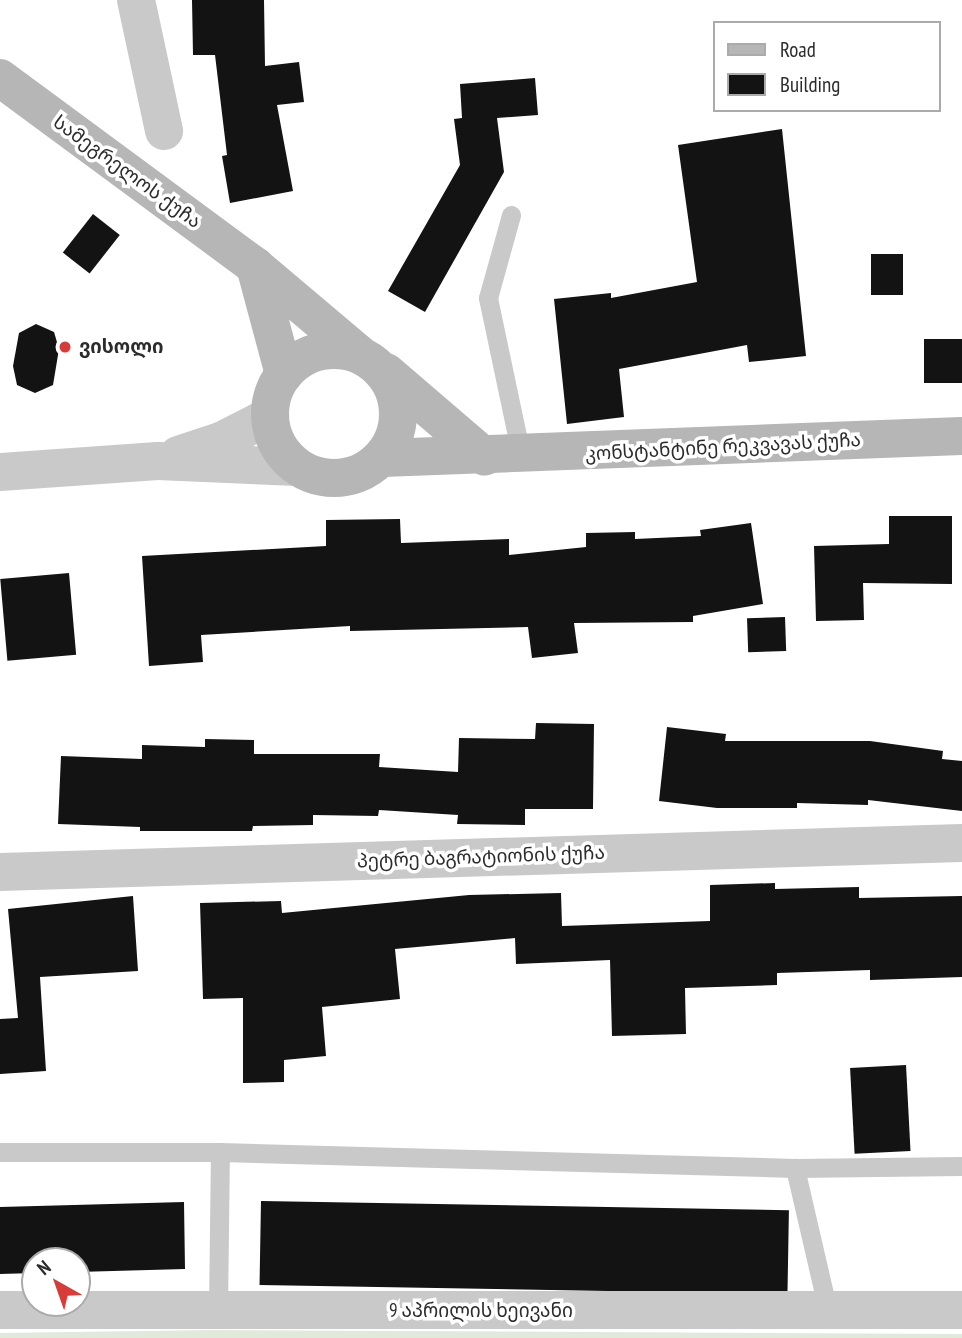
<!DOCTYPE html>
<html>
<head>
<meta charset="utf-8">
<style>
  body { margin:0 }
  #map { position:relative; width:962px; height:1338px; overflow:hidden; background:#fff; font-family:"PT Sans Narrow","Noto Sans Georgian",sans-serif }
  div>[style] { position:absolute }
  .green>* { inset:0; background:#e0e9da }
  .building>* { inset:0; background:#131313; transform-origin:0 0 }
  .service>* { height:19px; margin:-9.5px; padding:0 9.5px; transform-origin:9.5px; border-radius:9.5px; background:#c9c9c9 }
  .minor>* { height:38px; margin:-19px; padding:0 19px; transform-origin:19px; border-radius:19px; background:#c9c9c9 }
  .tertiary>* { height:38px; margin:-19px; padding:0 19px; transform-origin:19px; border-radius:19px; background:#c9c9c9 }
  .secondary>* { height:38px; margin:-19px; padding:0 19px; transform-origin:19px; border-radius:19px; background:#b6b6b6 }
  .secondary>.ring { margin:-19px; padding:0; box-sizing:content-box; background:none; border:38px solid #b6b6b6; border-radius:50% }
  .dots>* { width:19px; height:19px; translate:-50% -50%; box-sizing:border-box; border:4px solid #fff; border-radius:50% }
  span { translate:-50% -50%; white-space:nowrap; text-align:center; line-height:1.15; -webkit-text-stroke:7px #fff; paint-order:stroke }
  .street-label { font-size:19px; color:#2c2c2c }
  .poi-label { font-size:19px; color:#2c2c2c; font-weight:700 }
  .left { translate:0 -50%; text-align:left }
  .legend { position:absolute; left:713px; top:21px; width:228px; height:91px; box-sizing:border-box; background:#fff; border:2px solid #ababab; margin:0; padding:9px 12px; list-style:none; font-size:21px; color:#2c2c2c }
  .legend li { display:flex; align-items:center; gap:14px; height:35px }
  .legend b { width:35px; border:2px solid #ababab }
  .north { position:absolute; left:21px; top:1247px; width:70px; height:70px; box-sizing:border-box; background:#fff; border:2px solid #ababab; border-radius:50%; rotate:320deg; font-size:19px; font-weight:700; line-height:28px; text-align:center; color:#2c2c2c }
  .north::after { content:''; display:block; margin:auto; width:24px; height:32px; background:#d83c38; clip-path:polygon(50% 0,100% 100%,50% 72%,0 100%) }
</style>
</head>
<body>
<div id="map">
  <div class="green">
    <i style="clip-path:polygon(212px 1330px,962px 1334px,962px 1338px,0 1338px,0 1333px)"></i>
  </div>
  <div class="building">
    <i style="clip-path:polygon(192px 0,264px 0,265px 66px,299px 62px,304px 102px,277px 105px,293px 191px,230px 203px,222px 156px,227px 155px,215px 55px,193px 55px)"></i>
    <i style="clip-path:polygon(535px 78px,538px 115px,497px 118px,504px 172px,425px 312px,388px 291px,460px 165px,454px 119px,462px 118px,460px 84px)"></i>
    <i style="clip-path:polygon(782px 129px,806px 356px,749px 362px,747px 345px,619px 369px,624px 417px,567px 424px,554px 299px,611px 293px,611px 298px,697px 282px,678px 145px)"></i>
    <i style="left:93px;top:214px;width:34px;height:49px;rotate:38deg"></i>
    <i style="left:871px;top:254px;width:32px;height:41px"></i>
    <i style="clip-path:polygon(36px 324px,54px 332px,59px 349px,53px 385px,35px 393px,17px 385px,13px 366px,19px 333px)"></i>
    <i style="left:962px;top:339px;width:44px;height:38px;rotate:90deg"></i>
    <i style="clip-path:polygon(889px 516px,952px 516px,952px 584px,863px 583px,864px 620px,816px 621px,814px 546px,889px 544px)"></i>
    <i style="clip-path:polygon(400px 519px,401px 543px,509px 539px,509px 555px,586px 547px,586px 533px,635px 532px,635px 539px,701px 536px,700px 530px,751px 523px,763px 604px,693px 616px,693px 622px,574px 623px,578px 653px,532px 658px,528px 627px,350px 631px,350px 626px,201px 635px,203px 662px,149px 666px,142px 556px,326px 546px,326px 520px)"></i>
    <i style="left:69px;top:573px;width:82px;height:69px;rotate:85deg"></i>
    <i style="left:785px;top:617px;width:34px;height:38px;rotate:88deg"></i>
    <i style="clip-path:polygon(536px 723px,594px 724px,593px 809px,525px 809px,525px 825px,457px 824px,458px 815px,379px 810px,378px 816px,313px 815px,313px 825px,253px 826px,252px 831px,140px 831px,140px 827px,58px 824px,61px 756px,142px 759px,142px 745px,205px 747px,205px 739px,254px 740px,254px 754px,380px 754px,379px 767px,458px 772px,459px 738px,535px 739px)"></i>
    <i style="clip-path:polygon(667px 727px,726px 734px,725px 741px,870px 741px,943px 751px,942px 759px,962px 761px,962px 811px,868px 800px,868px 805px,797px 803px,797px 808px,717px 808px,659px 801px)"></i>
    <i style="clip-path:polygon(775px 883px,775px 889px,859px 887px,859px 898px,962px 896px,962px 977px,870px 980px,870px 970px,777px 973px,777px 985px,685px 988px,686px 1034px,612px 1036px,610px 960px,516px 964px,515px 938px,395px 949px,400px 999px,322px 1007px,326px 1056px,284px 1060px,284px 1082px,243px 1083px,243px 998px,203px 999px,200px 903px,281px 901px,282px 913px,469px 895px,561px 893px,562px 926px,710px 921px,710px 885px)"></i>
    <i style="clip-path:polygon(133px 896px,138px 971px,40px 977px,46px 1071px,0 1074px,0 1019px,18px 1018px,8px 909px)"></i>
    <i style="left:906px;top:1065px;width:86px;height:56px;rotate:87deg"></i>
    <i style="left:261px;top:1201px;width:528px;height:84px;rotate:1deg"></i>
    <i style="clip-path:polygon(184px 1202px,185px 1269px,77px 1272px,77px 1261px,35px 1261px,35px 1273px,0 1274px,0 1207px)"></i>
  </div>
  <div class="service">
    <i style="left:511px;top:215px;width:86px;rotate:105.5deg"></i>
    <i style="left:488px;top:298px;width:160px;rotate:78.1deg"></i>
    <i style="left:0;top:1152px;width:220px"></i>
    <i style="left:220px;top:1152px;width:575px;rotate:1.59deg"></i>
    <i style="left:218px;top:1311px;width:159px;rotate:-89.3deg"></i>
    <i style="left:828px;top:1311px;width:147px;rotate:-103deg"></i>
    <i style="left:795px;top:1168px;width:167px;rotate:-0.7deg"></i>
  </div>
  <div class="minor">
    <i style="left:136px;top:0;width:134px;rotate:77.9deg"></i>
    <i style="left:0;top:872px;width:962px;rotate:-1.73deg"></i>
    <i style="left:0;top:1310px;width:962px"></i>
  </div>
  <div class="tertiary">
    <i style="left:178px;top:455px;width:47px;rotate:-18.4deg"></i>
    <i style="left:223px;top:440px;width:53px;rotate:-27.1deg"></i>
    <i style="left:0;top:472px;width:158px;rotate:-4deg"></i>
    <i style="left:158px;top:461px;width:139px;rotate:2.5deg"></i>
  </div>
  <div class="secondary">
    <i style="left:0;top:78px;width:317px;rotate:36.4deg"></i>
    <i style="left:255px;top:266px;width:136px;rotate:40.2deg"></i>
    <i style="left:255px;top:266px;width:112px;rotate:75deg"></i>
    <i class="ring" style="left:270px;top:350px;width:90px;height:90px"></i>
    <i style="left:386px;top:372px;width:130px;rotate:40.6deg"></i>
    <i style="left:382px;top:458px;width:580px;rotate:-2.17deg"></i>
  </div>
  <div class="dots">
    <i style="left:65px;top:347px;background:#d83c38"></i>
  </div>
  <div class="street-label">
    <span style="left:127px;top:172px;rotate:36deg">სამეგრელოს ქუჩა</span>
    <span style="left:723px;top:447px;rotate:-3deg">კონსტანტინე რეკვავას ქუჩა</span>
    <span style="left:481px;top:857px;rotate:-2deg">პეტრე ბაგრატიონის ქუჩა</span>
    <span style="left:481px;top:1311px">9 აპრილის ხეივანი</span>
  </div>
  <div class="poi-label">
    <span class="left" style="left:79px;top:347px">ვისოლი</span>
  </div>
  <ul class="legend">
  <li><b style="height:9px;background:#b6b6b6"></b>Road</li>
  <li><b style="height:19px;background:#131313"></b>Building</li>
  </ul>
  <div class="north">N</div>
</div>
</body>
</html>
